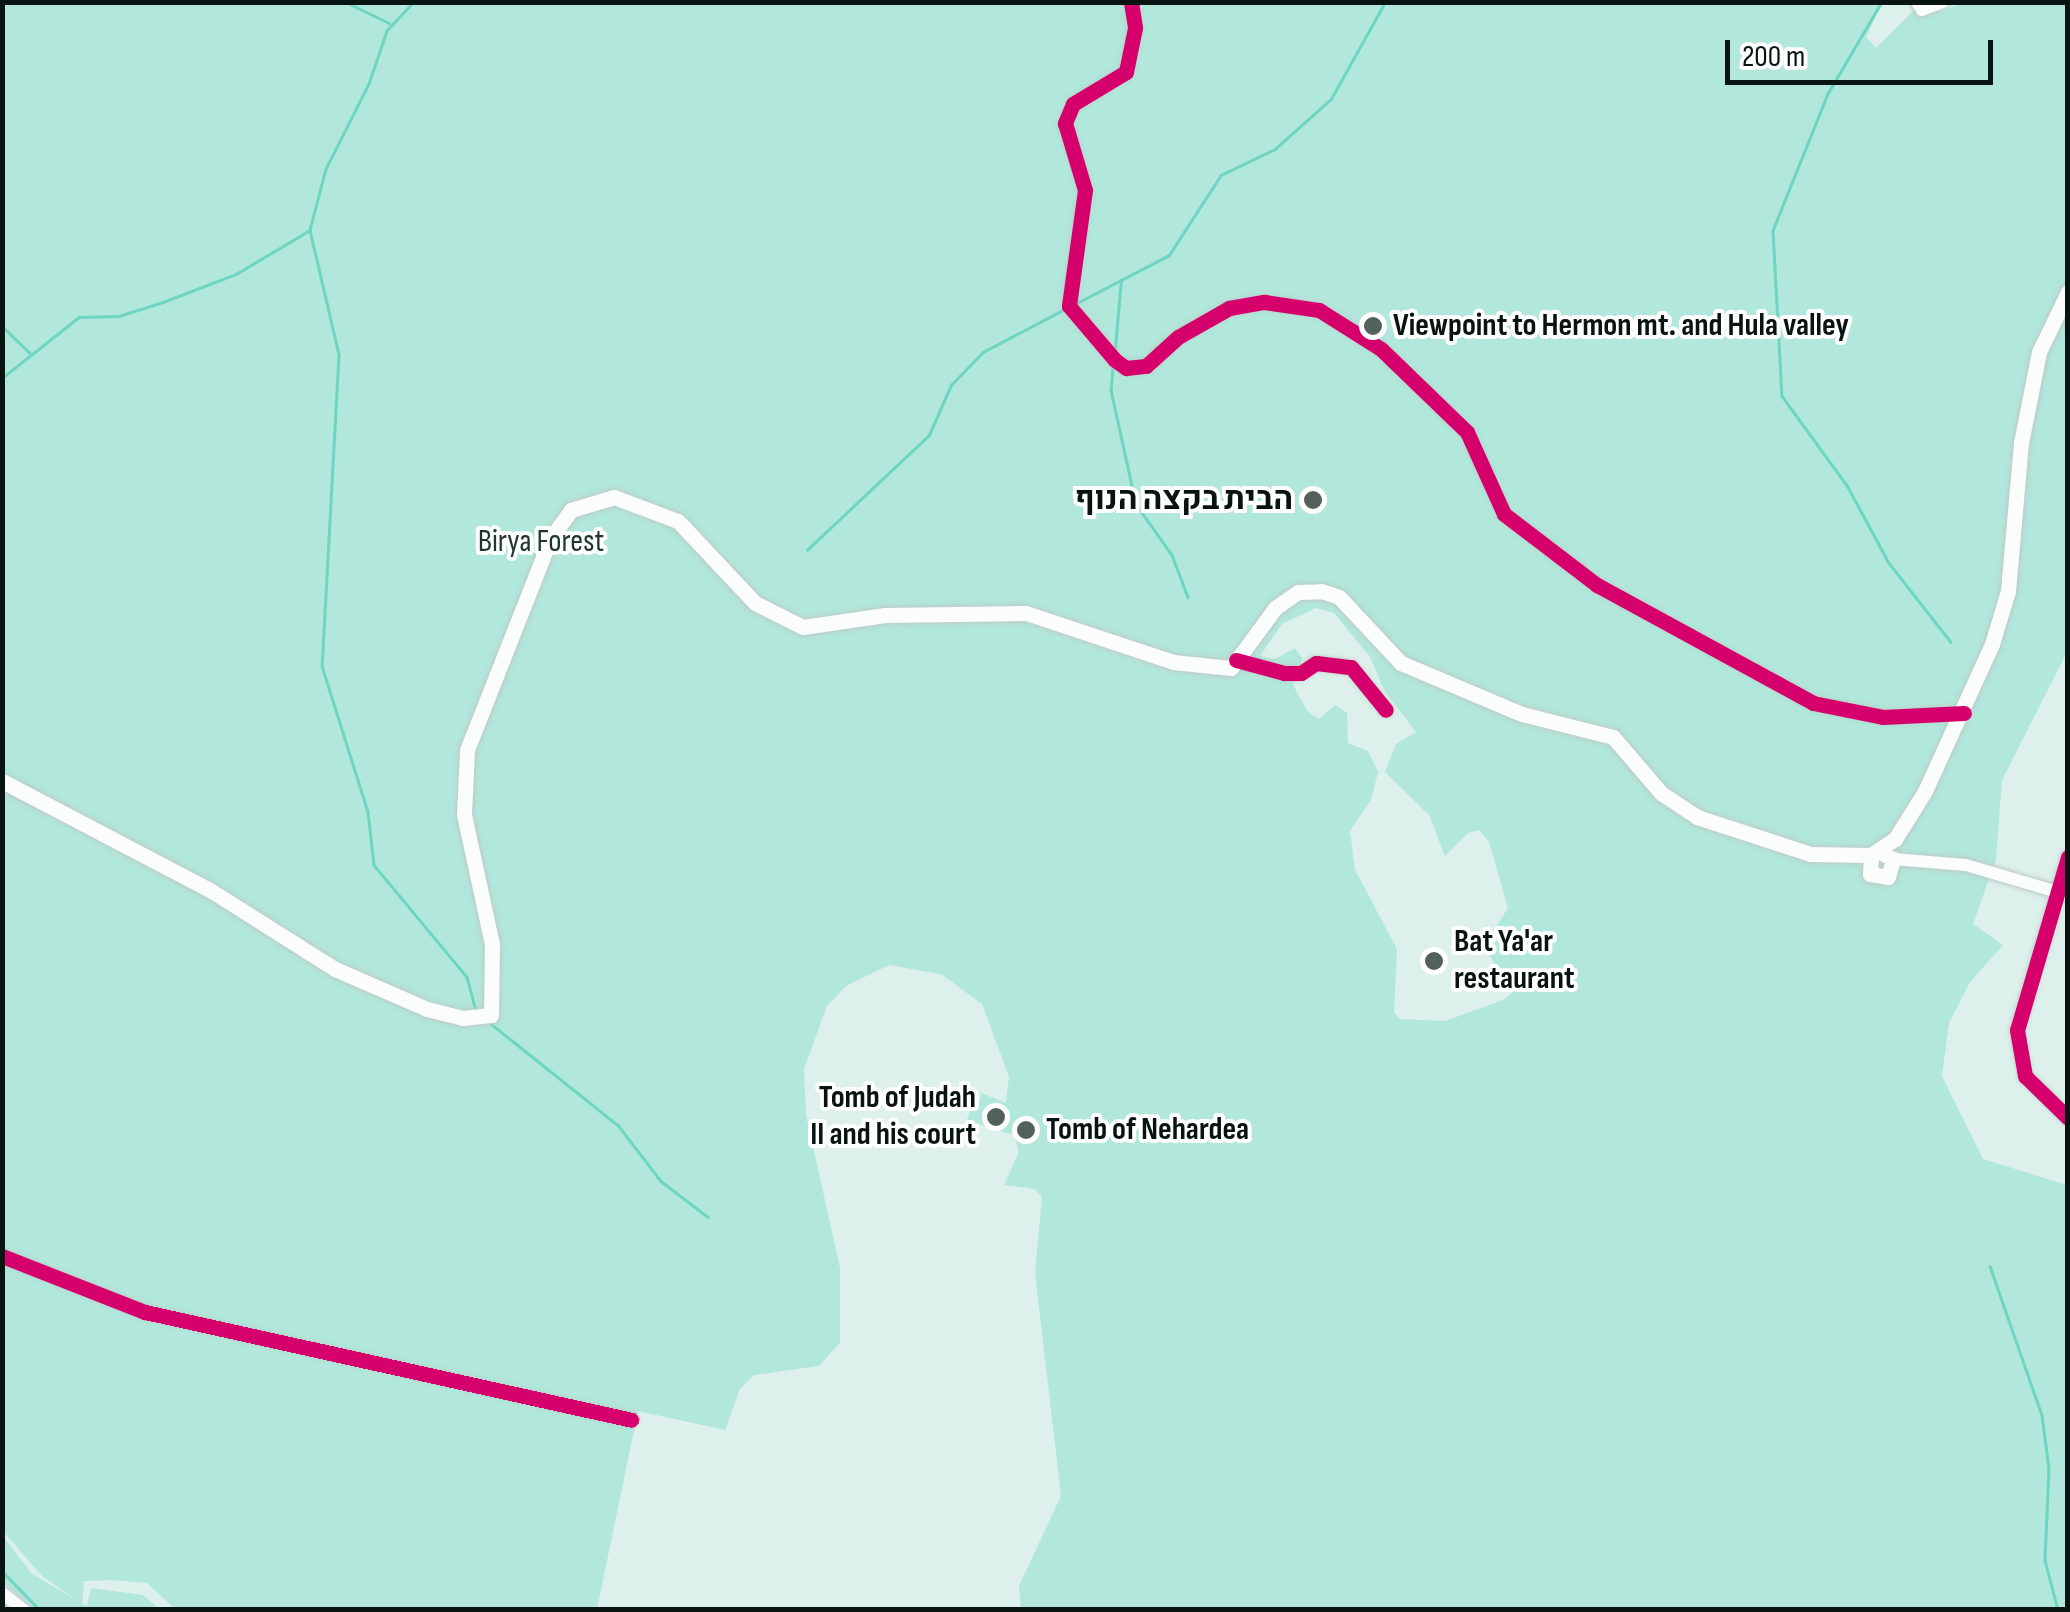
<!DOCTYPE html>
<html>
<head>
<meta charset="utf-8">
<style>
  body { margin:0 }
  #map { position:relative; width:2070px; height:1612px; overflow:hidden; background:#ddf0eb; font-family:"Sofia Sans Condensed",Heebo,sans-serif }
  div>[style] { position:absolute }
  .green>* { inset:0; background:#b2e7db }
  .stream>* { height:2.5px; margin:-1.25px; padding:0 1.25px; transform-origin:1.25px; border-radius:1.25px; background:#6dd6c3 }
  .roads { filter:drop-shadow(0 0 2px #bccbc7) drop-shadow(0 0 2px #bccbc7) }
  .minor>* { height:12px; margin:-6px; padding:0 6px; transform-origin:6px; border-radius:6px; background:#fafdfc }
  .major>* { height:15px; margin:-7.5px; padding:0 7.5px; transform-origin:7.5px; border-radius:7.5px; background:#fafdfc }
  .cycleway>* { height:15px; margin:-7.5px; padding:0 7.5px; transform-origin:7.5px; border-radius:7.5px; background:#d6006c }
  .dots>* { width:28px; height:28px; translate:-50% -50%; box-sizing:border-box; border:5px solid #fff; border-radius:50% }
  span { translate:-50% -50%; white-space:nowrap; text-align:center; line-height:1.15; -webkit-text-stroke:8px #fff; paint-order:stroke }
  .poi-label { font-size:32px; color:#081411; font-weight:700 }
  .left { translate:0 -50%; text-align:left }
  .right { translate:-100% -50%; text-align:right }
  .park-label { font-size:32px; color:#1e3530 }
  .frame { position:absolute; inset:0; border:5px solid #081411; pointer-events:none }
  .scale { position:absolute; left:1725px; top:40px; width:268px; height:45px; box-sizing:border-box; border:5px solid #081411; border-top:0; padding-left:12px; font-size:30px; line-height:35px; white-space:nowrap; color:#081411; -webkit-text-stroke:8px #fff; paint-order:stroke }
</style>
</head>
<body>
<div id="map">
  <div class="green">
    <i style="clip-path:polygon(evenodd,3px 3px,1882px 3px,1866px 37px,1876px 48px,1920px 4px,1940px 12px,1961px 3px,2067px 3px,2067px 652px,2002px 780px,1996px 859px,1973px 924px,2003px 945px,1970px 982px,1949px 1023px,1942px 1076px,1983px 1159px,2067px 1185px,2067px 1609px,1021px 1609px,1019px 1586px,1061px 1496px,1035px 1273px,1042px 1197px,1035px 1189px,1004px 1185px,1019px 1152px,1014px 1135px,967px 1120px,971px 1108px,978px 1110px,981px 1093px,1006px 1103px,1009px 1077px,982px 1004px,941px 974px,889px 965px,846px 986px,827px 1006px,804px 1069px,806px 1115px,840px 1268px,840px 1343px,819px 1366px,754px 1375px,740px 1389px,725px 1430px,638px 1411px,597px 1609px,175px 1609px,147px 1583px,113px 1580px,84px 1581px,82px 1604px,87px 1606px,91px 1588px,143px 1595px,159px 1609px,34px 1610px,3px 1582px,3px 1536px,32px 1574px,75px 1599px,42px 1576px,2px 1530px,3px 3px,1316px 608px,1334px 613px,1370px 657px,1384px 690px,1416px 732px,1396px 744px,1385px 772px,1429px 815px,1445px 856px,1468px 833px,1479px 830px,1489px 842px,1508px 908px,1496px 927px,1502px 937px,1486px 950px,1512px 993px,1503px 1000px,1445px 1021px,1400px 1019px,1394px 1013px,1397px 949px,1355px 870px,1350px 831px,1371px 800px,1378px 772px,1368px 751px,1348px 743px,1347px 713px,1335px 705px,1319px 719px,1307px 711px,1293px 685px,1302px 658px,1295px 648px,1275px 659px,1260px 656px,1282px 624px,1316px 608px)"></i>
  </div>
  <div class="stream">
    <i style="left:346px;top:2px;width:48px;rotate:26deg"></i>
    <i style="left:414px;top:2px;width:40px;rotate:133deg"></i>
    <i style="left:387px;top:31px;width:56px;rotate:108.8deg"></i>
    <i style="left:369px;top:84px;width:95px;rotate:116.8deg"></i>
    <i style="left:326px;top:169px;width:63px;rotate:104.7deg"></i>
    <i style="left:310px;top:230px;width:128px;rotate:76.9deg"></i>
    <i style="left:339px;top:355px;width:311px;rotate:93.1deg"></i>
    <i style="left:322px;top:666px;width:153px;rotate:72.5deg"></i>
    <i style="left:368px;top:812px;width:53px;rotate:83.5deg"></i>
    <i style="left:374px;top:865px;width:146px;rotate:50.3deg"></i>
    <i style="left:467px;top:977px;width:35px;rotate:75deg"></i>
    <i style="left:1882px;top:2px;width:107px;rotate:120.4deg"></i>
    <i style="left:1828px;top:94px;width:148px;rotate:111.9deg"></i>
    <i style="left:1773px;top:231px;width:165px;rotate:86.9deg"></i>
    <i style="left:1782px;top:396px;width:112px;rotate:54deg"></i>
    <i style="left:1848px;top:487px;width:86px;rotate:61.7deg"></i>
    <i style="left:1889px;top:563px;width:100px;rotate:51.9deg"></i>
    <i style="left:1075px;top:304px;width:106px;rotate:-27.5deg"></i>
    <i style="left:1169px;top:255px;width:95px;rotate:-57deg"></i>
    <i style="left:1221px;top:175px;width:60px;rotate:-25.7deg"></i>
    <i style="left:1275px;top:149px;width:75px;rotate:-41.8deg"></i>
    <i style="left:1331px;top:99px;width:111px;rotate:-60.9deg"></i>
    <i style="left:2px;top:326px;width:39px;rotate:44deg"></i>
    <i style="left:1115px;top:348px;width:68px;rotate:-85deg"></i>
    <i style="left:1113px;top:369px;width:21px;rotate:95deg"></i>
    <i style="left:1111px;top:390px;width:117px;rotate:77.6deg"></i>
    <i style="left:1136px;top:504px;width:62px;rotate:54.8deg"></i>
    <i style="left:1172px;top:555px;width:45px;rotate:69.1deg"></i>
    <i style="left:2px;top:378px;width:98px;rotate:-38.4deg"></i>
    <i style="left:79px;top:317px;width:40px;rotate:-1.4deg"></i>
    <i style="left:119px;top:316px;width:46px;rotate:-17.7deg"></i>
    <i style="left:163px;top:302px;width:78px;rotate:-21deg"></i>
    <i style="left:236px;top:274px;width:86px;rotate:-30.7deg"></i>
    <i style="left:807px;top:550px;width:168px;rotate:-43.3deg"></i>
    <i style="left:929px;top:435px;width:55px;rotate:-66.3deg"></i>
    <i style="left:951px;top:385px;width:46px;rotate:-45.9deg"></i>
    <i style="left:983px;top:352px;width:90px;rotate:-27.7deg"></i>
    <i style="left:490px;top:1023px;width:164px;rotate:38.6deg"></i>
    <i style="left:618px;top:1125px;width:71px;rotate:52.5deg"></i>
    <i style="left:661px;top:1181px;width:59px;rotate:37.5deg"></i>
    <i style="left:1990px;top:1266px;width:158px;rotate:70.8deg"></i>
    <i style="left:2042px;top:1415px;width:53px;rotate:82.5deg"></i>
    <i style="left:2049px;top:1468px;width:92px;rotate:92.5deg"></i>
    <i style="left:2045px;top:1560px;width:52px;rotate:75.4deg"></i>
    <i style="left:2px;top:1571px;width:54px;rotate:45.7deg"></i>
  </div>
  <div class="roads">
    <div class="minor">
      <i style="left:1131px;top:2px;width:26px;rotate:81deg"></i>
      <i style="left:1135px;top:28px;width:45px;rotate:101.6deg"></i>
      <i style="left:1126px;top:72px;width:62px;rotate:148.9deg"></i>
      <i style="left:1073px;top:104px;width:21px;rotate:113deg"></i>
      <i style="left:1065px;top:123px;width:70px;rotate:73.4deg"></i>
      <i style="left:1085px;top:190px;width:117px;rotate:97.9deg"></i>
      <i style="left:1069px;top:306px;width:71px;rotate:49.6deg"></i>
      <i style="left:1115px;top:360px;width:14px;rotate:36deg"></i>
      <i style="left:1126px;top:368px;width:20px;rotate:-6deg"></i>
      <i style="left:1146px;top:366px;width:43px;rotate:-42.2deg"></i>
      <i style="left:1178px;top:337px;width:59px;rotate:-29.6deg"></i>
      <i style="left:1229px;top:308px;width:36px;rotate:-10deg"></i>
      <i style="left:1264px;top:302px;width:56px;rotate:8.3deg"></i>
      <i style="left:1319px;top:310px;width:73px;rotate:32.2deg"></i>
      <i style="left:1381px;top:349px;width:120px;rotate:44deg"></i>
      <i style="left:1467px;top:432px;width:90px;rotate:65.7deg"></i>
      <i style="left:1504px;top:514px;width:117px;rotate:37.4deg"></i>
      <i style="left:1597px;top:585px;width:246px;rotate:28.6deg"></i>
      <i style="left:1813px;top:703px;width:71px;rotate:11.3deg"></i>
      <i style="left:1883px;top:717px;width:81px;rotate:-2.8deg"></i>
      <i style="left:1917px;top:2px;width:9px;rotate:58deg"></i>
      <i style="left:1922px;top:10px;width:22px;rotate:-21deg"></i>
      <i style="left:1236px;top:660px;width:50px;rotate:15.2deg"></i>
      <i style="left:1284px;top:673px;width:17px"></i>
      <i style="left:1301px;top:673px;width:18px;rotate:-34deg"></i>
      <i style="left:1316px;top:663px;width:35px;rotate:7deg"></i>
      <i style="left:1351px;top:667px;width:55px;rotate:50.9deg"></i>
      <i style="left:2068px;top:857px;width:180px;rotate:106.4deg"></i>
      <i style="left:2017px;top:1030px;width:47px;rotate:80.1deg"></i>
      <i style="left:2025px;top:1076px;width:60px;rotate:44.3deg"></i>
      <i style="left:1893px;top:859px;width:73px;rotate:4.7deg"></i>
      <i style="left:1966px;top:865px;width:106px;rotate:16.4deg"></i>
      <i style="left:2px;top:1256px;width:154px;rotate:21.4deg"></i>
      <i style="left:145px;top:1312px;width:498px;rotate:12.5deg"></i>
      <i style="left:2px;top:1593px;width:28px;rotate:38deg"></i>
    </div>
    <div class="major">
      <i style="left:2px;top:781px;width:235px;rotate:27.7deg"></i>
      <i style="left:210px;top:890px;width:148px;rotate:32.3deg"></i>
      <i style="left:335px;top:969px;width:100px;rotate:23.5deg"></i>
      <i style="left:427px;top:1009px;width:36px;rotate:14deg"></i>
      <i style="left:462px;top:1018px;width:29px;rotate:-6deg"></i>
      <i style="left:491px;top:1015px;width:71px;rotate:-89.2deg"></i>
      <i style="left:492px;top:944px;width:133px;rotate:-102.2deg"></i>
      <i style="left:464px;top:814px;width:64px;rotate:-87.3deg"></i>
      <i style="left:467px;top:750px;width:227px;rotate:-68.5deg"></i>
      <i style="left:550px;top:539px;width:36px;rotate:-54deg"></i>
      <i style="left:571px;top:510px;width:45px;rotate:-16.8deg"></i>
      <i style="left:614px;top:497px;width:68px;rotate:20.6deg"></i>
      <i style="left:678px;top:521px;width:112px;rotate:46.8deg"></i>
      <i style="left:755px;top:603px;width:54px;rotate:26.6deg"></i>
      <i style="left:803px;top:627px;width:83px;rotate:-8.3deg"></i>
      <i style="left:885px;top:615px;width:141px;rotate:-0.8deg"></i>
      <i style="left:1026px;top:613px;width:155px;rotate:18.4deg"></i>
      <i style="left:1173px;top:662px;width:58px;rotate:5.9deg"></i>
      <i style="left:1231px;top:668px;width:74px;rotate:-53.7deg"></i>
      <i style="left:1275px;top:608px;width:28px;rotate:-35deg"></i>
      <i style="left:1298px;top:592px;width:23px;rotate:-2deg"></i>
      <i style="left:1321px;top:591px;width:19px;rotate:18deg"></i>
      <i style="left:1339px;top:597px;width:91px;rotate:46.8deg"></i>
      <i style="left:1401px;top:663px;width:131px;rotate:22.9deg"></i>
      <i style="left:1522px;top:714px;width:94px;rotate:14.2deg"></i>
      <i style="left:1613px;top:737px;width:74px;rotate:49.4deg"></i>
      <i style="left:1661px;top:793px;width:43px;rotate:33.7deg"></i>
      <i style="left:1697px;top:817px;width:119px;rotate:18.1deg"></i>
      <i style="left:1810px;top:854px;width:61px;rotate:0.9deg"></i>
      <i style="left:1871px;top:855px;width:29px;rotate:-34deg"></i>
      <i style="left:1895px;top:839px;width:57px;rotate:-58deg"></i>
      <i style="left:1925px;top:791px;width:162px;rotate:-65.5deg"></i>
      <i style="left:1992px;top:644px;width:55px;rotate:-73.2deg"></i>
      <i style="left:2008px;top:591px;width:149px;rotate:-85deg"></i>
      <i style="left:2021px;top:443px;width:93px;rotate:-78.8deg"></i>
      <i style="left:2039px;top:352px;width:67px;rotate:-64.2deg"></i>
      <i style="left:1871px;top:855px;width:19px;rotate:93deg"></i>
      <i style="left:1870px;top:874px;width:18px;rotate:9deg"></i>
      <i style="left:1888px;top:877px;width:19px;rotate:-74deg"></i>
      <i style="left:1893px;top:859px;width:17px;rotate:-152deg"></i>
    </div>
  </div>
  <div class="cycleway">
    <i style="left:1131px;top:2px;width:26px;rotate:81deg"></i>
    <i style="left:1135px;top:28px;width:45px;rotate:101.6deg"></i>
    <i style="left:1126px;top:72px;width:62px;rotate:148.9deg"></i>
    <i style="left:1073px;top:104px;width:21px;rotate:113deg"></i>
    <i style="left:1065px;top:123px;width:70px;rotate:73.4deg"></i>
    <i style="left:1085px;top:190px;width:117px;rotate:97.9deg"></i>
    <i style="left:1069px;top:306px;width:71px;rotate:49.6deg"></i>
    <i style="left:1115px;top:360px;width:14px;rotate:36deg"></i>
    <i style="left:1126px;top:368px;width:20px;rotate:-6deg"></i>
    <i style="left:1146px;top:366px;width:43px;rotate:-42.2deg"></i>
    <i style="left:1178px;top:337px;width:59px;rotate:-29.6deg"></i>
    <i style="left:1229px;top:308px;width:36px;rotate:-10deg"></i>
    <i style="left:1264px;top:302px;width:56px;rotate:8.3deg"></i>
    <i style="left:1319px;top:310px;width:73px;rotate:32.2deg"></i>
    <i style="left:1381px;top:349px;width:120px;rotate:44deg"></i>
    <i style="left:1467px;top:432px;width:90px;rotate:65.7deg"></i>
    <i style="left:1504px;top:514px;width:117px;rotate:37.4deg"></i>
    <i style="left:1597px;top:585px;width:246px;rotate:28.6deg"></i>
    <i style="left:1813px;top:703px;width:71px;rotate:11.3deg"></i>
    <i style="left:1883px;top:717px;width:81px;rotate:-2.8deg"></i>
    <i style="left:1236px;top:660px;width:50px;rotate:15.2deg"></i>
    <i style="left:1284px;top:673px;width:17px"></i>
    <i style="left:1301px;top:673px;width:18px;rotate:-34deg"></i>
    <i style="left:1316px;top:663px;width:35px;rotate:7deg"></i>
    <i style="left:1351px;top:667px;width:55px;rotate:50.9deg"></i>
    <i style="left:2068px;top:857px;width:180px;rotate:106.4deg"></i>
    <i style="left:2017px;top:1030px;width:47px;rotate:80.1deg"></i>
    <i style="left:2025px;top:1076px;width:60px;rotate:44.3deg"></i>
    <i style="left:2px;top:1256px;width:154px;rotate:21.4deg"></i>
    <i style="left:145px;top:1312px;width:498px;rotate:12.5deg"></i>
  </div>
  <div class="dots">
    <i style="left:1373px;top:326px;background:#53615d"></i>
    <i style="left:1313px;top:500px;background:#53615d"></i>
    <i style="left:1434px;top:961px;background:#53615d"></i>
    <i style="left:996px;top:1117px;background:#53615d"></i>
    <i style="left:1026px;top:1130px;background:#53615d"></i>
  </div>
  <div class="poi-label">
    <span class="left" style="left:1393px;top:326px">Viewpoint to Hermon mt. and Hula valley</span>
    <span class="right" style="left:1293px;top:500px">הבית בקצה הנוף</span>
    <span class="left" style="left:1454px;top:961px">Bat Ya'ar<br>restaurant</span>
    <span class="right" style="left:976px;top:1117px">Tomb of Judah<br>II and his court</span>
    <span class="left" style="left:1046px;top:1130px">Tomb of Nehardea</span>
  </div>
  <div class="park-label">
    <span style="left:541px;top:542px">Birya Forest</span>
  </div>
  <div class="frame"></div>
  <div class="scale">200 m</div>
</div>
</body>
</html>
